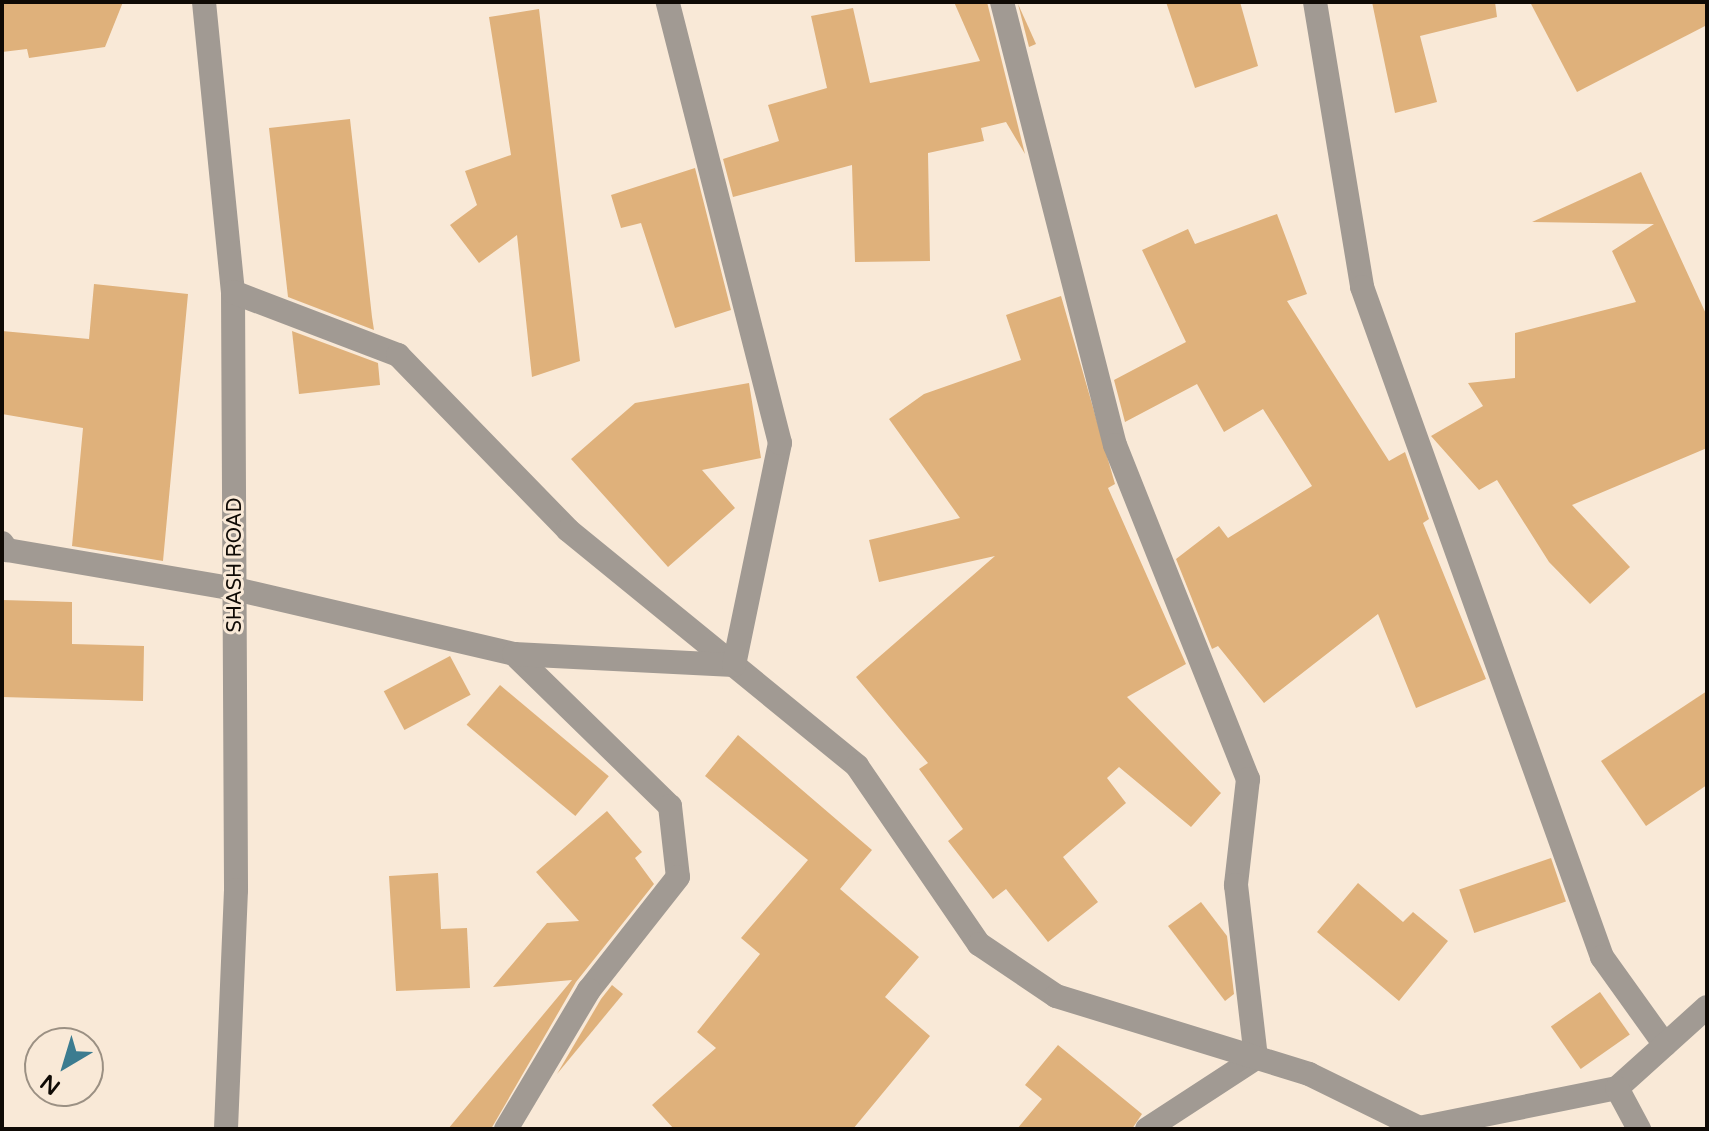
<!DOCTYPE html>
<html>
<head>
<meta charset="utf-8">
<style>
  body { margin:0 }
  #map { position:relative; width:1709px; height:1131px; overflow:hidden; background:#f9e9d7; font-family:"Varela Round",sans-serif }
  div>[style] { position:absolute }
  .building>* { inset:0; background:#dfb17b; transform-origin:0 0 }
  .minor>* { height:24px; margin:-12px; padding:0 12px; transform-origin:12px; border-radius:12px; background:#a19a93 }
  span { translate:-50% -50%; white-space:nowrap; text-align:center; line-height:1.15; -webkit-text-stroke:6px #f9e9d7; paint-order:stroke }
  .street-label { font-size:20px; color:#0f0a05 }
  .frame { position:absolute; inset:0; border:4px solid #0f0a05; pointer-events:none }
  .north { position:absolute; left:24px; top:1027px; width:80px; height:80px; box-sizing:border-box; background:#f9e9d7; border:2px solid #9b9083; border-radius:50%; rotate:218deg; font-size:22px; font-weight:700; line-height:32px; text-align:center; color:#0f0a05 }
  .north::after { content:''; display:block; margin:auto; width:28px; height:36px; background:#3c7c90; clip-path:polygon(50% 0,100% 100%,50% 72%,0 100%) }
</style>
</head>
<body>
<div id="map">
  <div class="building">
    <i style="clip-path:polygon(2px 2px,123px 2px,105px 47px,29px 58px,27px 49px,2px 52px)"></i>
    <i style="clip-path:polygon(954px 2px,987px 2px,1025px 154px,1006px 122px,981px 128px,984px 141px,928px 153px,930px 261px,855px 262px,852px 165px,733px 197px,723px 159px,779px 141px,768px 105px,827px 88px,811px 16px,853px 8px,870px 83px,980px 61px)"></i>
    <i style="clip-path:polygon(1166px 2px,1240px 2px,1258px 66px,1195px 88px)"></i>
    <i style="clip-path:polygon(1372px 2px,1495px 2px,1497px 17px,1420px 36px,1437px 102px,1395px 113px)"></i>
    <i style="clip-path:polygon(1530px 2px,1707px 2px,1707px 25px,1577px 92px)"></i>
    <i style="clip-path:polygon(1018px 4px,1036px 44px,1029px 47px)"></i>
    <i style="clip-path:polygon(539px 9px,580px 361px,532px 377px,517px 235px,479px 263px,450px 225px,477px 205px,465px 171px,511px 155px,489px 17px)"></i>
    <i style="clip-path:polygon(350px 119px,372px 317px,374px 330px,288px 297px,269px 128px)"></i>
    <i style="clip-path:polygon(695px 168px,731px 310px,675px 328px,641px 223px,621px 228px,611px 195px)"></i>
    <i style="clip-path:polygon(1641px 172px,1707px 316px,1707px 448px,1572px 505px,1630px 567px,1590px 604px,1549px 562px,1497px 480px,1479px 490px,1431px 436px,1483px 406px,1468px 383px,1515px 378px,1515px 333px,1636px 302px,1612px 251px,1654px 224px,1532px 222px)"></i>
    <i style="clip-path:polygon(1277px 214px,1307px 294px,1287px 301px,1389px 461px,1405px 452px,1429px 519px,1423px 523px,1486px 679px,1416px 708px,1378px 614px,1264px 703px,1218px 646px,1212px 649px,1176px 559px,1219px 526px,1228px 538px,1312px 486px,1263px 409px,1224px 432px,1197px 384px,1125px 422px,1114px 380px,1186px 342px,1142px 250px,1188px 229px,1195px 244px)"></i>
    <i style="clip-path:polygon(94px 284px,188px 294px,163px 561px,72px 546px,83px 428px,2px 414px,2px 331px,89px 339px)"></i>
    <i style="clip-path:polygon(1061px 296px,1115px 484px,1108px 488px,1186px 664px,1127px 697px,1221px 793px,1191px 827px,1119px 767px,1107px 778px,1126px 803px,1063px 857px,1098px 902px,1048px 942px,1006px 889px,993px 899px,948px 841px,963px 829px,919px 769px,928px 763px,856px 677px,995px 556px,879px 582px,869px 540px,960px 518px,889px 419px,924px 394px,1021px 360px,1006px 315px)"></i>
    <i style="clip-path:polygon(292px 331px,378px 363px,380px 385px,299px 394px)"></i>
    <i style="clip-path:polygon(749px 383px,761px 458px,702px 470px,735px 508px,668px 567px,571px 459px,635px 403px)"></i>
    <i style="clip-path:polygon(2px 600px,72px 602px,72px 644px,144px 646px,143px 701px,2px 697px)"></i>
    <i style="left:450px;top:656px;width:44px;height:75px;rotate:62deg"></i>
    <i style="left:500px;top:685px;width:142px;height:52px;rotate:40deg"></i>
    <i style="clip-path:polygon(1707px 691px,1707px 785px,1646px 826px,1601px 761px)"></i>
    <i style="clip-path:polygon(738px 735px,872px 850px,840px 889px,919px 957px,885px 997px,930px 1036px,853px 1129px,674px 1129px,652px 1105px,716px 1048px,697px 1032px,760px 954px,741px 938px,808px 860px,705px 776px)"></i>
    <i style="clip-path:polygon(607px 811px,642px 852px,635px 858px,654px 884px,576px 982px,491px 1129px,448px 1129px,572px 980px,493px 987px,547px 923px,579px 921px,536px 872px)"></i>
    <i style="left:1551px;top:858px;width:46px;height:97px;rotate:71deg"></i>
    <i style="clip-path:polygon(438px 873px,441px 929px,467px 928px,470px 988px,396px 991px,389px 876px)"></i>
    <i style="clip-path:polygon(1358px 883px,1403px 922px,1413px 912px,1448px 941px,1399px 1001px,1317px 932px)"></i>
    <i style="clip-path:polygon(1201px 902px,1227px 936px,1234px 994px,1225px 1001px,1168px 926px)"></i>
    <i style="clip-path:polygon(612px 985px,623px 994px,557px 1074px,601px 999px)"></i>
    <i style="left:1600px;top:992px;width:52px;height:60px;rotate:55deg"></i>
    <i style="clip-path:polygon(1058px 1045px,1142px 1114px,1132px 1129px,1017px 1129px,1042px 1099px,1025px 1085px)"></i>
  </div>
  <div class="minor">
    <i style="left:204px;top:2px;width:291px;rotate:84.3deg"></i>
    <i style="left:233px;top:292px;width:598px;rotate:89.71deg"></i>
    <i style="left:236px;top:890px;width:239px;rotate:92.4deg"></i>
    <i style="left:1002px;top:2px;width:457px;rotate:75.7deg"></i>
    <i style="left:1115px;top:445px;width:360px;rotate:68.3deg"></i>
    <i style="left:1248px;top:779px;width:107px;rotate:96.5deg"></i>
    <i style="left:1236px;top:885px;width:174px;rotate:83.4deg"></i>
    <i style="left:1256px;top:1058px;width:130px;rotate:146.9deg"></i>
    <i style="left:1315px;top:2px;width:289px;rotate:80.6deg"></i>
    <i style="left:1362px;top:287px;width:712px;rotate:70.29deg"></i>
    <i style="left:1602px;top:957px;width:108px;rotate:54.4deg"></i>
    <i style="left:233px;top:292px;width:177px;rotate:20.9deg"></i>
    <i style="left:398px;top:355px;width:244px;rotate:45.8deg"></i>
    <i style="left:568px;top:530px;width:373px;rotate:39.2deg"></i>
    <i style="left:857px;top:766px;width:216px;rotate:55.6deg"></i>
    <i style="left:979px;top:944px;width:93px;rotate:34deg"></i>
    <i style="left:1056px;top:996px;width:265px;rotate:17.1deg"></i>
    <i style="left:1309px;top:1074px;width:123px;rotate:26.1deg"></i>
    <i style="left:1419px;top:1128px;width:202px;rotate:-11.4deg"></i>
    <i style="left:1617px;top:1088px;width:121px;rotate:-42deg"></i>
    <i style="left:2px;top:543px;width:9px;rotate:54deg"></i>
    <i style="left:7px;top:550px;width:231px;rotate:9.7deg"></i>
    <i style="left:235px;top:589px;width:286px;rotate:13.1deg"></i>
    <i style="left:514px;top:654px;width:218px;rotate:44.3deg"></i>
    <i style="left:670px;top:806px;width:71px;rotate:83.6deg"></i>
    <i style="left:678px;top:877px;width:144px;rotate:128.2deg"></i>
    <i style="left:589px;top:990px;width:162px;rotate:120.8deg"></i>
    <i style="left:514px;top:654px;width:220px;rotate:2.9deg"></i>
    <i style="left:734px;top:665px;width:227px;rotate:-78.3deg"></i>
    <i style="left:780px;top:443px;width:455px;rotate:-104.3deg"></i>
    <i style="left:1617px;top:1088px;width:47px;rotate:61.8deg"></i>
  </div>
  <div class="street-label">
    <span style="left:235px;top:565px;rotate:-90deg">SHASH ROAD</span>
  </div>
  <div class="frame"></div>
  <div class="north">N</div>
</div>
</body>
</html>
